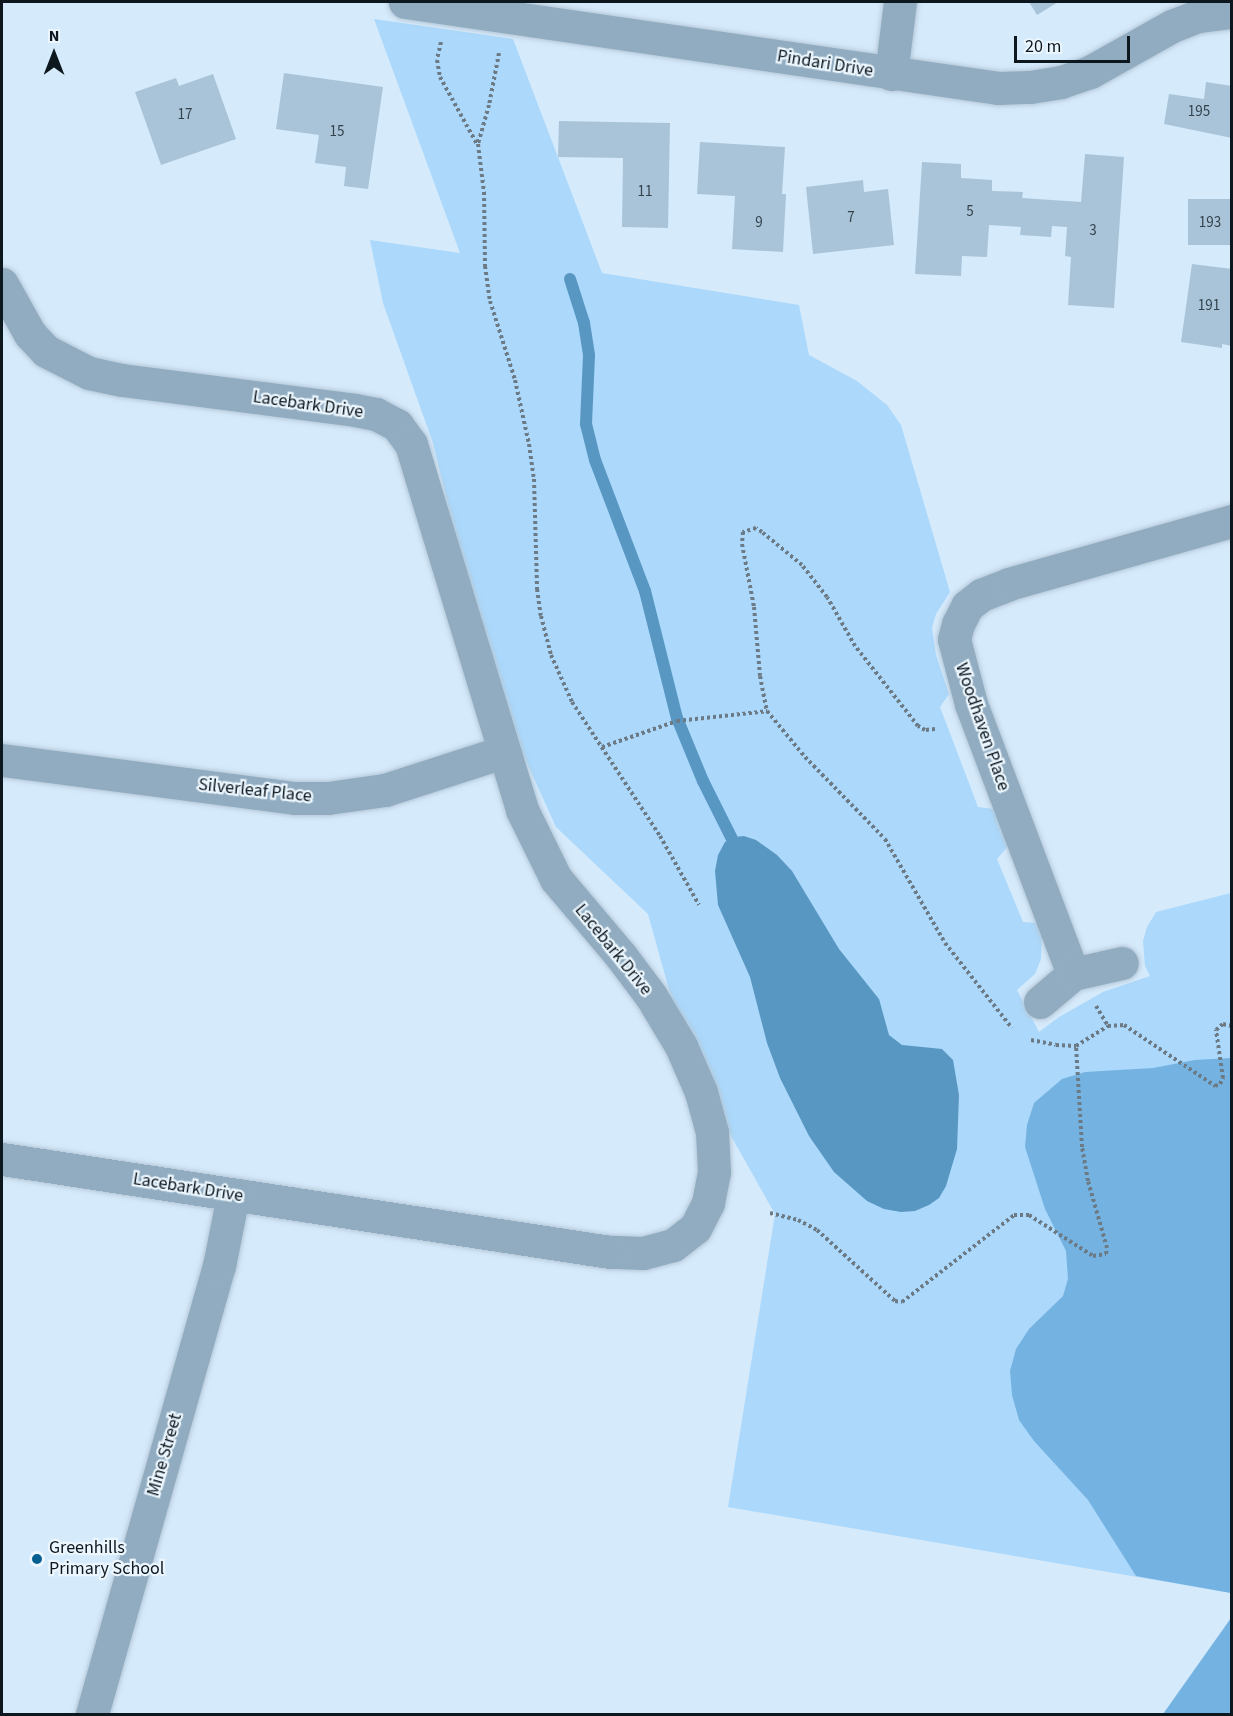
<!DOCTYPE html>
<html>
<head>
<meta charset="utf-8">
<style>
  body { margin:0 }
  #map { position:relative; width:1233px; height:1716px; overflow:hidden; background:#d5eafb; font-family:"Source Sans 3",sans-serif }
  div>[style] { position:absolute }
  .green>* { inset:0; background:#abd8fb }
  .forest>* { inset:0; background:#74b3e1 }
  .water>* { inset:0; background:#5997c3 }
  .stream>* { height:12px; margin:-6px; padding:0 6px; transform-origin:6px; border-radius:6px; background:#5997c3 }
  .building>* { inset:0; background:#a9c4d8; transform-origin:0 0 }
  .path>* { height:4px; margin-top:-2px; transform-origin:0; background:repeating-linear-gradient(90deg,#6b7a85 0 3px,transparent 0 6px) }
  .roads { filter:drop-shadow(0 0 2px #b5c8d8) drop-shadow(0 0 2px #b5c8d8) }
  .street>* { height:33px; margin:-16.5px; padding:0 16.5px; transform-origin:16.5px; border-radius:16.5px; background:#91acc0 }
  .dots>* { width:16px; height:16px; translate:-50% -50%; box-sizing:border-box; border:3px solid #ebf6fe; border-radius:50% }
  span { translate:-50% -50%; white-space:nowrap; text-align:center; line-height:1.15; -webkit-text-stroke:4.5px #ebf6fe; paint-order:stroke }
  .number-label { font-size:15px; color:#34424c }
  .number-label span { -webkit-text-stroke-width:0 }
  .street-label { font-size:18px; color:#0d171e }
  .poi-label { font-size:18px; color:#0d171e }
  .left { translate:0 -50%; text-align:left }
  .frame { position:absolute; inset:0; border:3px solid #0d171e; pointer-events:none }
  .north { position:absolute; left:24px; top:24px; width:60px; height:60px; -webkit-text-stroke:4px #ebf6fe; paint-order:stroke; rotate:0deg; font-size:16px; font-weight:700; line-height:24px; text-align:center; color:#0d171e }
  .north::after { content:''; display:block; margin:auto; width:21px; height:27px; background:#0d171e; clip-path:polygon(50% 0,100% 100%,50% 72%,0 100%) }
  .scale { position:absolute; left:1014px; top:36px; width:116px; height:27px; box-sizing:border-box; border:3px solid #0d171e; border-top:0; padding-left:8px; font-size:18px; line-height:21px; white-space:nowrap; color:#0d171e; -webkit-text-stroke:4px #ebf6fe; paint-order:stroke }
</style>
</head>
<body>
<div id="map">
  <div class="green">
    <i style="clip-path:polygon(374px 19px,513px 39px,602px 273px,799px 305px,809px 355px,857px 381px,887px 405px,901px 425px,950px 592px,936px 614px,932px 628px,936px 655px,949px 694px,940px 707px,978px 807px,994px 809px,1008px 846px,997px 859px,1023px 922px,1038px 923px,1042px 936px,1041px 959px,1035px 974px,1017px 990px,1039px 1032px,1059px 1017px,1103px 992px,1150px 976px,1145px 966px,1143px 941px,1147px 927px,1156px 912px,1231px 893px,1231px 1593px,728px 1507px,775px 1214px,730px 1134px,692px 1055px,671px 997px,648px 914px,556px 827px,492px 686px,433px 443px,383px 303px,370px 240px,460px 253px)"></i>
  </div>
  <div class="forest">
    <i style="clip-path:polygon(1231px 1058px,1232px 1058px,1231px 1593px,1136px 1576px,1088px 1500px,1034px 1441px,1019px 1420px,1012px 1395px,1010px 1371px,1016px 1349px,1029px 1329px,1063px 1296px,1068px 1279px,1066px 1251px,1045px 1209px,1025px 1147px,1027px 1125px,1034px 1103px,1062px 1079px,1085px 1072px,1153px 1068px,1195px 1060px)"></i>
    <i style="clip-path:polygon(1231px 1618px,1231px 1714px,1163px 1714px)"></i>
  </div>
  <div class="water">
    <i style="clip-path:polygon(744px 836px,756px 840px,777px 855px,792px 871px,839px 949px,879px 999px,889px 1035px,902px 1045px,942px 1049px,953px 1060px,959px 1095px,957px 1149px,946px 1186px,939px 1198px,929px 1205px,915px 1211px,901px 1212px,884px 1209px,867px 1201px,834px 1172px,809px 1136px,780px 1078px,767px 1043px,750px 977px,718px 905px,715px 871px,718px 855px,725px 842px,734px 837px)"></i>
  </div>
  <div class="stream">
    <i style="left:570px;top:279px;width:46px;rotate:72.3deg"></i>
    <i style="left:584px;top:323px;width:32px;rotate:81deg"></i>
    <i style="left:589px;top:355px;width:69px;rotate:92.5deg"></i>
    <i style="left:586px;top:424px;width:37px;rotate:76deg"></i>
    <i style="left:595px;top:460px;width:140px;rotate:69.1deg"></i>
    <i style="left:645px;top:591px;width:131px;rotate:75.9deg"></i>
    <i style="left:677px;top:718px;width:68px;rotate:67.6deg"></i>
    <i style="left:703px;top:781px;width:80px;rotate:63.4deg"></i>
  </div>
  <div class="building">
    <i style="clip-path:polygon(1029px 2px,1058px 2px,1037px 15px)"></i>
    <i style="clip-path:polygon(284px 73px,383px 87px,368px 189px,344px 186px,346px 167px,315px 163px,319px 135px,276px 129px)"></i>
    <i style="clip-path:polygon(213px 74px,236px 139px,161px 165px,135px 92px,176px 78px,179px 86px)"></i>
    <i style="clip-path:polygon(1206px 82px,1232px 86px,1232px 138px,1164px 124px,1169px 94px,1204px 99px)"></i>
    <i style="clip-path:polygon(559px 121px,670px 123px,668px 228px,622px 227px,623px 158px,558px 157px)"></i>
    <i style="clip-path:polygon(700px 142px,785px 147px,782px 194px,786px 194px,783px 252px,732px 249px,735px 196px,697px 194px)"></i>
    <i style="clip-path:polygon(1085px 154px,1124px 157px,1114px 308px,1068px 305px,1071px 257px,1065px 256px,1067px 227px,1052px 226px,1051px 237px,1020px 235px,1021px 227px,989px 225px,987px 257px,962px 256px,961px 276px,915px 274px,922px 162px,961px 164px,961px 178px,992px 180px,992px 191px,1023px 192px,1022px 198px,1081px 202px)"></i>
    <i style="clip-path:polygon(863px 180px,864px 192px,888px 189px,894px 245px,813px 254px,806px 187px)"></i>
    <i style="left:1232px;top:199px;width:46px;height:44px;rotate:90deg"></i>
    <i style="clip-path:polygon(1192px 264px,1232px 269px,1232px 346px,1222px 344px,1222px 348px,1181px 342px)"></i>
  </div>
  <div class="path">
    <i style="left:441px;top:42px;width:18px;rotate:103deg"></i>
    <i style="left:437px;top:60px;width:17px;rotate:80deg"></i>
    <i style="left:440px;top:77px;width:77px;rotate:61.1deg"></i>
    <i style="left:499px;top:53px;width:53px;rotate:100.9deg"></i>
    <i style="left:489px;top:105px;width:41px;rotate:105.8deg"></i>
    <i style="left:478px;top:144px;width:48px;rotate:82.9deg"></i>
    <i style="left:484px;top:192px;width:74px;rotate:89.2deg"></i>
    <i style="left:485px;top:266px;width:35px;rotate:82deg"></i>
    <i style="left:490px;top:301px;width:83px;rotate:72.4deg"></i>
    <i style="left:515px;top:380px;width:66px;rotate:77.7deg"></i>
    <i style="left:529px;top:444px;width:35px;rotate:82deg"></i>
    <i style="left:534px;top:479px;width:110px;rotate:88.4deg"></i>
    <i style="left:537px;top:589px;width:27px;rotate:82deg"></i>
    <i style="left:541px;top:616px;width:40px;rotate:75.6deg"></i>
    <i style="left:551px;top:655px;width:51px;rotate:65.9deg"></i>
    <i style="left:572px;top:702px;width:160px;rotate:56.7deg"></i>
    <i style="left:660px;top:836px;width:79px;rotate:60.5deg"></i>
    <i style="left:935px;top:729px;width:10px;rotate:174deg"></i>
    <i style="left:925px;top:730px;width:8px;rotate:-150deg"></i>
    <i style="left:918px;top:726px;width:102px;rotate:-128.2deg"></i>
    <i style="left:855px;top:646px;width:56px;rotate:-119.7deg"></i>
    <i style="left:827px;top:597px;width:41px;rotate:-128deg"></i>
    <i style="left:802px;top:565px;width:52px;rotate:-140.5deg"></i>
    <i style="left:762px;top:532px;width:7px;rotate:-146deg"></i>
    <i style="left:756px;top:528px;width:14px;rotate:163deg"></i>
    <i style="left:743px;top:532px;width:12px;rotate:95deg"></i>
    <i style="left:742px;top:544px;width:64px;rotate:79.2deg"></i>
    <i style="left:754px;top:607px;width:69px;rotate:85deg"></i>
    <i style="left:760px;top:676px;width:36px;rotate:79deg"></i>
    <i style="left:767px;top:711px;width:60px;rotate:50.4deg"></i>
    <i style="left:805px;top:757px;width:115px;rotate:45.7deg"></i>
    <i style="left:885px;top:839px;width:120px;rotate:60deg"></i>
    <i style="left:945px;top:943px;width:108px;rotate:51.8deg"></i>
    <i style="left:602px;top:747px;width:79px;rotate:-19.1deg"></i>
    <i style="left:677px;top:721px;width:91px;rotate:-6.3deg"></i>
    <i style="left:1096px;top:1006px;width:23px;rotate:59deg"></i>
    <i style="left:1031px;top:1040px;width:25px;rotate:11deg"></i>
    <i style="left:1056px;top:1045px;width:20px;rotate:3deg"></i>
    <i style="left:1076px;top:1046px;width:38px;rotate:-32deg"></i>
    <i style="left:1108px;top:1026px;width:16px;rotate:-4deg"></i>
    <i style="left:1124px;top:1025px;width:110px;rotate:33.8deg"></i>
    <i style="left:1215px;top:1086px;width:5px;rotate:-22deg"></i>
    <i style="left:1220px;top:1084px;width:7px;rotate:-63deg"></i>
    <i style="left:1223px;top:1078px;width:49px;rotate:-98.3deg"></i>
    <i style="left:1216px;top:1030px;width:9px;rotate:-41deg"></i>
    <i style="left:1223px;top:1024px;width:9px;rotate:13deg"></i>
    <i style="left:770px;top:1213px;width:29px;rotate:14deg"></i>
    <i style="left:798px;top:1220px;width:21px;rotate:28deg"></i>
    <i style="left:817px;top:1230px;width:105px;rotate:42.3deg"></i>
    <i style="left:895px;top:1301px;width:7px;rotate:8deg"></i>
    <i style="left:902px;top:1302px;width:142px;rotate:-37.8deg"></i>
    <i style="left:1014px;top:1215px;width:15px"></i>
    <i style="left:1029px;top:1215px;width:76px;rotate:32.6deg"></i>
    <i style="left:1093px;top:1256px;width:13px;rotate:-9deg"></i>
    <i style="left:1106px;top:1254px;width:6px;rotate:-81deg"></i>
    <i style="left:1107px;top:1248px;width:70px;rotate:-105.8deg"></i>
    <i style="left:1088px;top:1181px;width:35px;rotate:-100deg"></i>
    <i style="left:1082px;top:1147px;width:101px;rotate:-93.4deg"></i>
  </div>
  <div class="roads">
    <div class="street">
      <i style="left:405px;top:2px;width:599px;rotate:8.25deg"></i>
      <i style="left:998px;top:88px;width:32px;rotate:-2deg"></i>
      <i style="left:1030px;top:87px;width:31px;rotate:-9deg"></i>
      <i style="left:1061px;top:82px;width:31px;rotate:-19deg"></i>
      <i style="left:1090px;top:72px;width:94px;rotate:-29.3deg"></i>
      <i style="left:1172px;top:26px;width:28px;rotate:-21deg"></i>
      <i style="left:1198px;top:16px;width:34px;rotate:-7deg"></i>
      <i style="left:891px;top:74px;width:73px;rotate:-82.9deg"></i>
      <i style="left:2px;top:284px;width:57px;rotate:60.8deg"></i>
      <i style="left:30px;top:334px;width:23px;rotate:47deg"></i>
      <i style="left:46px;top:351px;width:48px;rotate:27.1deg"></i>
      <i style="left:89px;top:373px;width:34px;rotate:12deg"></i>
      <i style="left:122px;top:380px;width:235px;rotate:7.3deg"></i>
      <i style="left:355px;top:410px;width:21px;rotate:11deg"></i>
      <i style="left:376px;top:414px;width:24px;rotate:28deg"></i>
      <i style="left:397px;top:425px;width:24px;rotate:54deg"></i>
      <i style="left:411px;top:444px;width:382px;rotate:73.1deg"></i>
      <i style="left:522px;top:810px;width:77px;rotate:63.8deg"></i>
      <i style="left:556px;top:879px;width:101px;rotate:49.8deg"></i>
      <i style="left:621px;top:956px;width:50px;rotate:53.1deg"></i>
      <i style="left:651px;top:996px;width:58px;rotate:59deg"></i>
      <i style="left:681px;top:1046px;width:50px;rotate:66.5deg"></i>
      <i style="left:701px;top:1092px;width:41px;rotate:74.6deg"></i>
      <i style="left:712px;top:1132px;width:40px;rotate:87.1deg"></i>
      <i style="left:714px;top:1172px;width:32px;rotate:101deg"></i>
      <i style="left:708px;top:1203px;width:28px;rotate:117deg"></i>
      <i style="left:695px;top:1228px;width:28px;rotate:142deg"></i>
      <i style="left:673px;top:1245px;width:31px;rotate:165deg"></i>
      <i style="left:643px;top:1253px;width:33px;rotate:-178deg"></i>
      <i style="left:610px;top:1252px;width:615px;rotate:-171.3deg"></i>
      <i style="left:2px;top:760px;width:295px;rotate:7.4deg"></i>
      <i style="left:295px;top:798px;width:33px"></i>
      <i style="left:328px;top:798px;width:58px;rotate:-8deg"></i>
      <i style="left:385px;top:790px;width:124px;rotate:-17.9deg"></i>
      <i style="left:1073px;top:974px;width:289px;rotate:-110.7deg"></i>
      <i style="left:971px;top:704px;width:67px;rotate:-104.7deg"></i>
      <i style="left:954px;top:639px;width:16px;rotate:-75deg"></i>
      <i style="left:958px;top:624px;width:20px;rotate:-63deg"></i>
      <i style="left:967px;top:606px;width:18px;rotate:-38deg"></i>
      <i style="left:981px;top:595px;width:30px;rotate:-21deg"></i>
      <i style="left:1009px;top:584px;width:232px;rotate:-15.8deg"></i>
      <i style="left:1040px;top:1002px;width:43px;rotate:-40.3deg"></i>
      <i style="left:1073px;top:974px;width:50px;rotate:-12.7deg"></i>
      <i style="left:92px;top:1714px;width:466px;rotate:-74.2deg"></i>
      <i style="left:219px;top:1266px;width:72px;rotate:-78.8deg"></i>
    </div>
  </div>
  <div class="dots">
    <i style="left:37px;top:1559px;background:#056091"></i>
  </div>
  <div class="number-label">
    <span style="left:1199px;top:112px">195</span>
    <span style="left:185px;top:115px">17</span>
    <span style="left:337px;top:132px">15</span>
    <span style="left:645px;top:192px">11</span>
    <span style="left:970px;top:212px">5</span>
    <span style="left:851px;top:218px">7</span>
    <span style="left:759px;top:223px">9</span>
    <span style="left:1210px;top:223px">193</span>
    <span style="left:1093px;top:231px">3</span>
    <span style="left:1209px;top:306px">191</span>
  </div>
  <div class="street-label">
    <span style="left:825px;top:64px;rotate:9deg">Pindari Drive</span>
    <span style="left:308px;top:405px;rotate:8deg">Lacebark Drive</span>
    <span style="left:982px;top:727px;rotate:71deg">Woodhaven Place</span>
    <span style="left:255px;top:791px;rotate:6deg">Silverleaf Place</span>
    <span style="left:613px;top:950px;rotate:51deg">Lacebark Drive</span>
    <span style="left:188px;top:1188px;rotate:9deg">Lacebark Drive</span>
    <span style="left:165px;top:1455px;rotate:-74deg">Mine Street</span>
  </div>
  <div class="poi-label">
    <span class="left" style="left:49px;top:1559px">Greenhills<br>Primary School</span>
  </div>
  <div class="frame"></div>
  <div class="north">N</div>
  <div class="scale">20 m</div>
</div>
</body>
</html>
